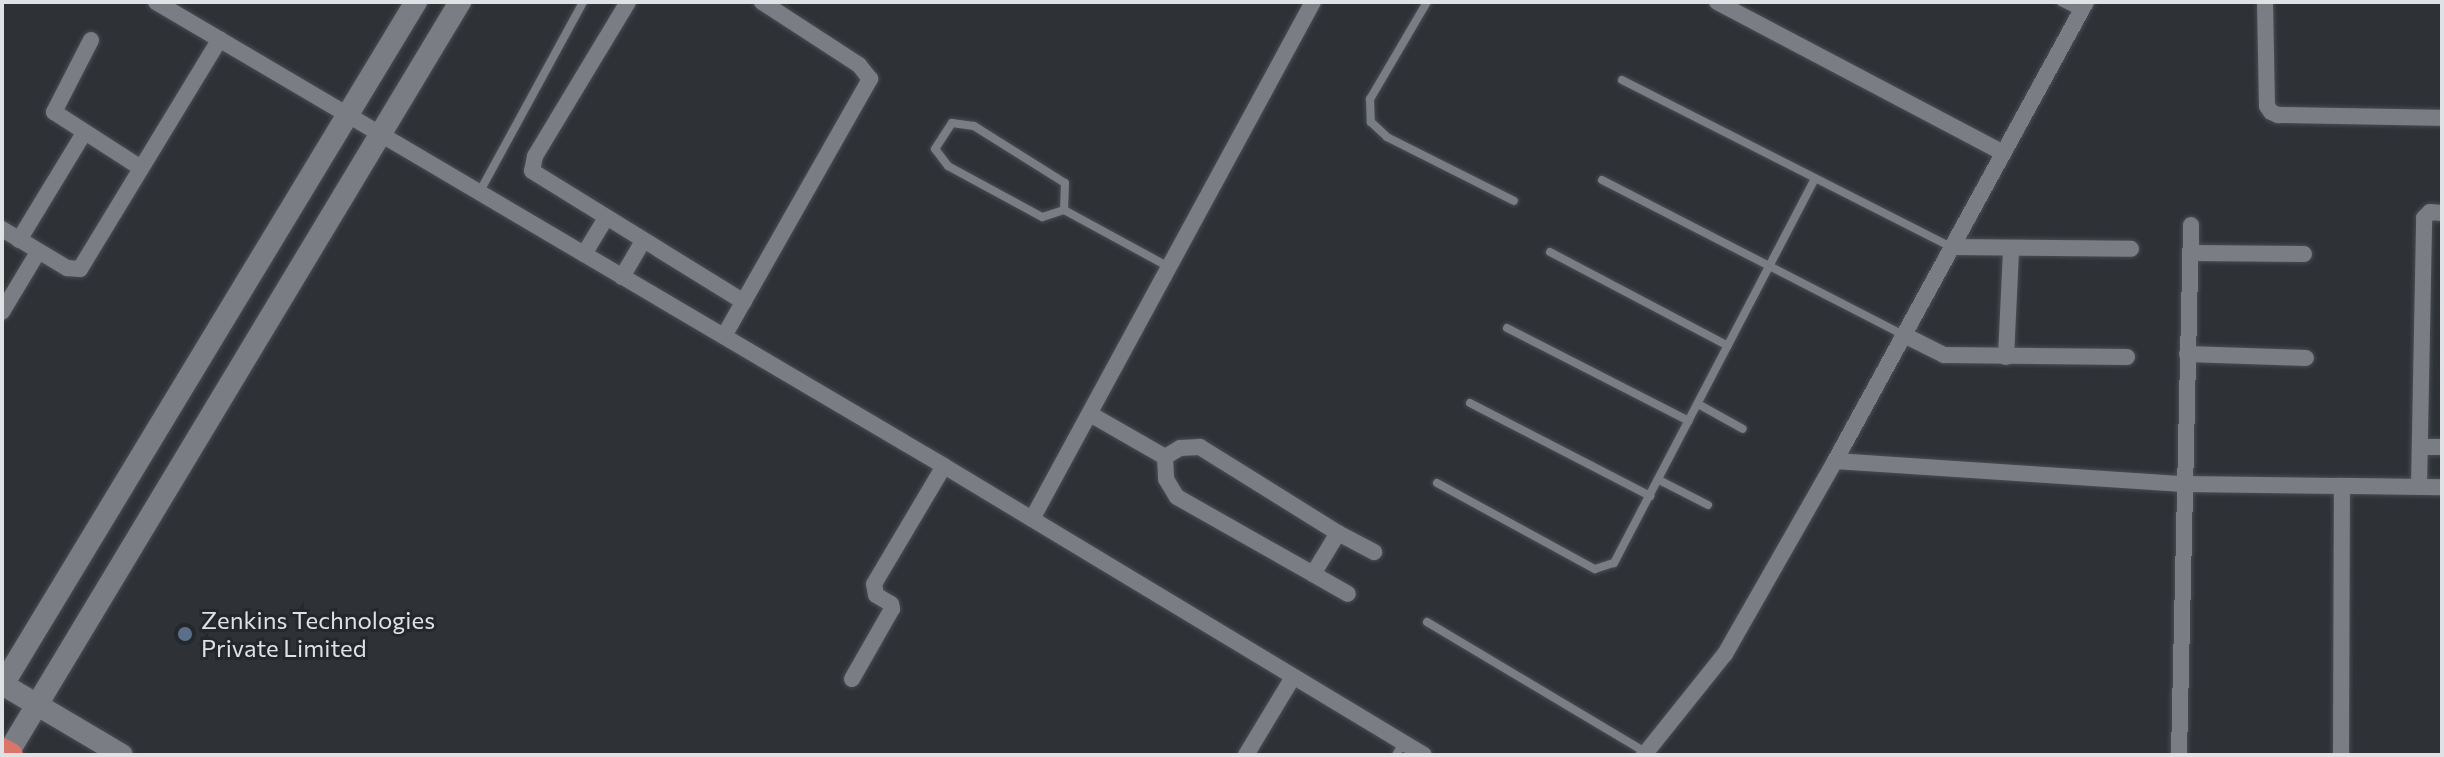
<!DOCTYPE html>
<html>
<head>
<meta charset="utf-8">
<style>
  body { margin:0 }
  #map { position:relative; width:2444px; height:757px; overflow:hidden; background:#2e3237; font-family:Commissioner,sans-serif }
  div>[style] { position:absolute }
  .roads { filter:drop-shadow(0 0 2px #4a4d51) drop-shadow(0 0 2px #4a4d51) }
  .lane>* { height:8px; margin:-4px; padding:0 4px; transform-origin:4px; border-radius:4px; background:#7a7e84 }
  .street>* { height:16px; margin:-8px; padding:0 8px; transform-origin:8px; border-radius:8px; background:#7a7e84 }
  .secondary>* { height:22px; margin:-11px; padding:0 11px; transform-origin:11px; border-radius:11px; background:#7a7e84 }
  .highway>* { height:24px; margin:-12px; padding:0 12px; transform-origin:12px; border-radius:12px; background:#da756a }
  .dots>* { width:22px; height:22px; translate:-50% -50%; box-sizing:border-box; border:4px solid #24282c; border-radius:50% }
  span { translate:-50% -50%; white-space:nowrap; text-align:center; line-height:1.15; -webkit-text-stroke:6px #24282c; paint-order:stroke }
  .poi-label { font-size:24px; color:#dfe1e4 }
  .left { translate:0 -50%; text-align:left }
  .frame { position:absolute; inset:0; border:4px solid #dfe1e4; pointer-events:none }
</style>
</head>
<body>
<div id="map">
  <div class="roads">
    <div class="lane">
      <i style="left:1427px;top:2px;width:113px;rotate:120.4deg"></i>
      <i style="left:1370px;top:99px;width:23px;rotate:88deg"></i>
      <i style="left:1371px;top:122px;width:22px;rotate:43deg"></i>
      <i style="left:1387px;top:137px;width:142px;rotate:26.7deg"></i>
      <i style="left:2061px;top:2px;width:22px;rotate:27deg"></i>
      <i style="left:1622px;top:80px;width:369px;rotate:26.9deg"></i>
      <i style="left:1602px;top:180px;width:339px;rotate:27.2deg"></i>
      <i style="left:479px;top:193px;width:217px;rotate:-61.4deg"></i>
      <i style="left:1064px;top:210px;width:23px;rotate:162deg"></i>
      <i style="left:1042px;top:217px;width:107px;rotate:-151.5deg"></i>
      <i style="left:948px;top:166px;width:21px;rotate:-127deg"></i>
      <i style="left:935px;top:149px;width:31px;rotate:-57deg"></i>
      <i style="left:952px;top:123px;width:22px;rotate:8deg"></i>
      <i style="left:974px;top:126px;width:107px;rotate:32.1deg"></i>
      <i style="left:1065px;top:183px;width:27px;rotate:92deg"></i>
      <i style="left:1064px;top:210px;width:119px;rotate:28.5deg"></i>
      <i style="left:1550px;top:252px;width:201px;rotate:27.8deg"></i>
      <i style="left:1507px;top:328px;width:204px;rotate:27.1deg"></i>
      <i style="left:1470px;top:403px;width:203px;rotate:27.3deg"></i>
      <i style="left:1698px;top:404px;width:51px;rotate:29.1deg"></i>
      <i style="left:1659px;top:480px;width:55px;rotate:27deg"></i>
      <i style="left:1437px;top:483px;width:180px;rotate:28.6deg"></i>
      <i style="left:1595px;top:569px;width:20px;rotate:-18deg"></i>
      <i style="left:1614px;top:563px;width:432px;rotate:-62.4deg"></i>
      <i style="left:1427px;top:622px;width:254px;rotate:30.8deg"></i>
      <i style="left:1396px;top:755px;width:14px;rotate:-60deg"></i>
    </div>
    <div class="street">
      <i style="left:156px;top:2px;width:914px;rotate:30.49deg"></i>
      <i style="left:944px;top:466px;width:560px;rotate:31.05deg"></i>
      <i style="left:628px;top:2px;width:180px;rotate:121.1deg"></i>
      <i style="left:535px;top:156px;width:15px;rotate:101deg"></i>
      <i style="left:532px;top:171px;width:249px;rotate:31.7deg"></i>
      <i style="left:1717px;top:2px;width:323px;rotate:27.8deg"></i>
      <i style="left:2265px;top:2px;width:104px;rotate:88.9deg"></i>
      <i style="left:2267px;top:106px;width:7px;rotate:56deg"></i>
      <i style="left:2271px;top:112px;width:8px;rotate:23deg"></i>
      <i style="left:2278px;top:115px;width:164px;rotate:1deg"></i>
      <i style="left:91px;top:40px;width:81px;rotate:117.2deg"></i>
      <i style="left:54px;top:112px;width:103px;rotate:32.8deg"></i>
      <i style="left:2px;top:229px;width:76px;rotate:31deg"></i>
      <i style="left:67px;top:268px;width:13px;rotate:4deg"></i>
      <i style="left:80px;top:269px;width:269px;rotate:-58.7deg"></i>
      <i style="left:19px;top:240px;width:125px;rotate:-58.7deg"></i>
      <i style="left:1952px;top:247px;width:179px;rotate:0.6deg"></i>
      <i style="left:2191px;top:253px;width:113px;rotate:0.5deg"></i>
      <i style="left:584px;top:254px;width:42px;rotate:-58.6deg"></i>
      <i style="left:622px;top:277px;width:42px;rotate:-59.7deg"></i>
      <i style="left:2px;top:312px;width:70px;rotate:-59deg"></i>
      <i style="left:1904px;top:335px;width:45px;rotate:26.6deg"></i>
      <i style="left:1944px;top:355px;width:183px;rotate:0.6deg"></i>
      <i style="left:724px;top:336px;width:296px;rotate:-60.4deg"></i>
      <i style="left:870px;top:79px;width:18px;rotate:-128deg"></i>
      <i style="left:859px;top:65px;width:116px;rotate:-147deg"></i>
      <i style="left:2187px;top:354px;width:119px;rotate:1.9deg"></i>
      <i style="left:2006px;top:357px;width:108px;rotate:-87.3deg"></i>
      <i style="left:1090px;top:414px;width:86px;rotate:29.8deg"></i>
      <i style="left:1165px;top:457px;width:22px;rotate:87deg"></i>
      <i style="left:1166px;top:479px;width:21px;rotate:59deg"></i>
      <i style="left:1177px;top:497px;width:156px;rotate:29.5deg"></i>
      <i style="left:1313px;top:574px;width:48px;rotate:-58.6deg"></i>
      <i style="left:1338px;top:533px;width:163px;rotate:-148.1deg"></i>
      <i style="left:1200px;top:447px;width:20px;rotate:177deg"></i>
      <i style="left:1180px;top:448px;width:17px;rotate:149deg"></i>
      <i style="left:2420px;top:447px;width:22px"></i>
      <i style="left:1835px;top:461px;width:349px;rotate:3.8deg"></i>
      <i style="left:2183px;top:484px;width:259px;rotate:0.7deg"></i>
      <i style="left:2419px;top:487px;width:269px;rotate:-88.9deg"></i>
      <i style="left:2424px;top:218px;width:8px;rotate:-45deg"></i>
      <i style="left:2430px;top:212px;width:12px;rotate:5deg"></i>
      <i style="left:1032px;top:519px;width:588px;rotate:-61.48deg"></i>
      <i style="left:1338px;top:533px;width:41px;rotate:27.8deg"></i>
      <i style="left:1313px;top:574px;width:40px;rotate:29.7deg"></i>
      <i style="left:852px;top:679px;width:81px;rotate:-60.3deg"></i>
      <i style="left:892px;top:609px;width:5px;rotate:-101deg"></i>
      <i style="left:891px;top:604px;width:17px;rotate:-149deg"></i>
      <i style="left:876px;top:595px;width:11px;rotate:-100deg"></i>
      <i style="left:874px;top:584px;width:137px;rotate:-59.3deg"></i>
      <i style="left:1246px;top:755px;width:91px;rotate:-58.9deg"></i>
      <i style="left:1644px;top:755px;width:129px;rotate:-51.3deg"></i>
      <i style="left:1725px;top:654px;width:222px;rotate:-60.3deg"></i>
      <i style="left:1835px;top:461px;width:523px;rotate:-61.33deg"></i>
      <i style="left:2179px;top:755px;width:530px;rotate:-88.7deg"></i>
      <i style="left:2341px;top:755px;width:268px;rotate:-89.8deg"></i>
    </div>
    <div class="secondary">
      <i style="left:2px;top:684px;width:139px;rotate:30.6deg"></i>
      <i style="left:2px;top:686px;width:800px;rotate:-58.82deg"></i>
      <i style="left:8px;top:753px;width:877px;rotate:-58.96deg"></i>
    </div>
    <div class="highway">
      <i style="left:2px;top:750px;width:10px;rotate:29deg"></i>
    </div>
  </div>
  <div class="dots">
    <i style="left:185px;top:634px;background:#5c6f8a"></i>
  </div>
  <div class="poi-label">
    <span class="left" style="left:201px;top:634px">Zenkins Technologies<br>Private Limited</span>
  </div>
  <div class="frame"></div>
</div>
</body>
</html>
